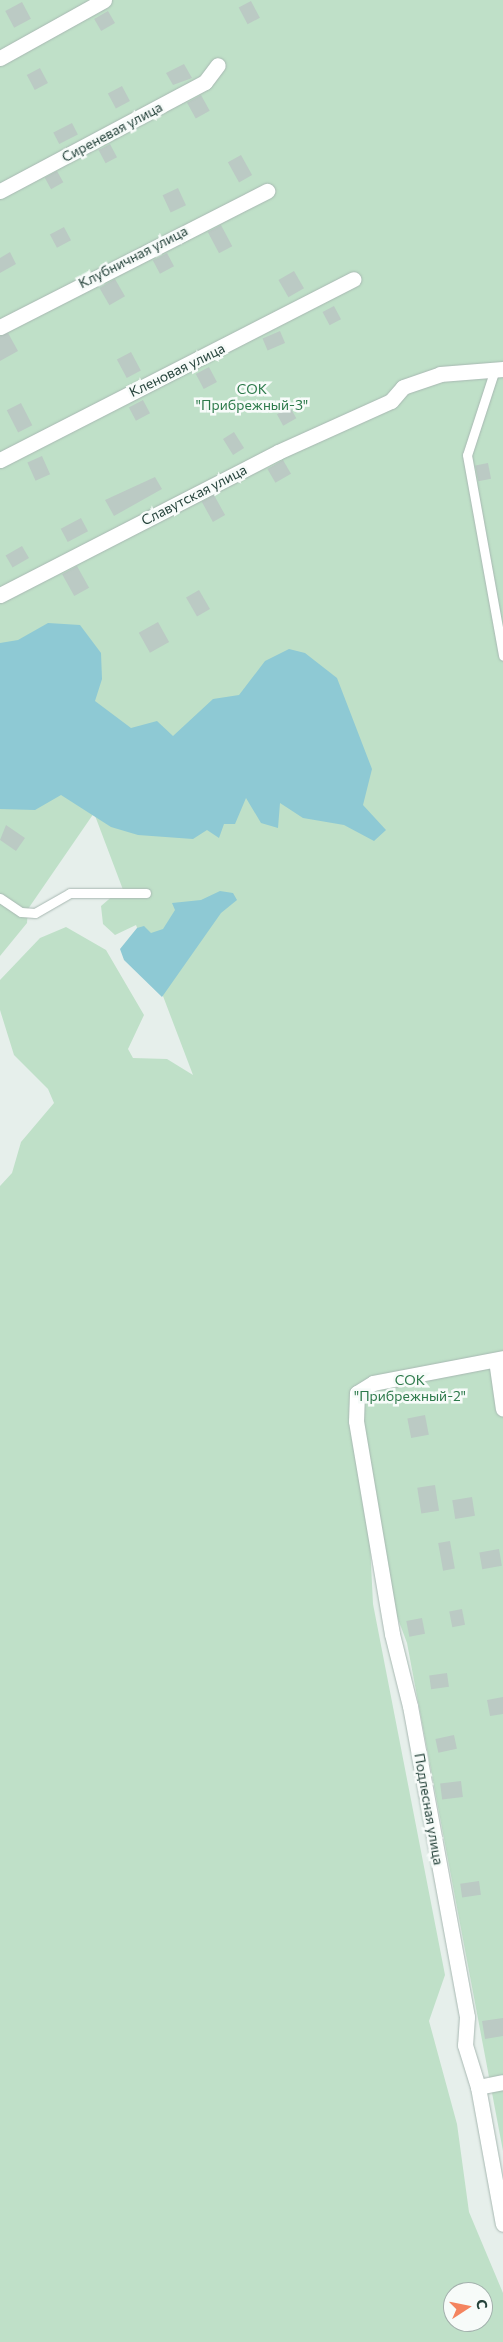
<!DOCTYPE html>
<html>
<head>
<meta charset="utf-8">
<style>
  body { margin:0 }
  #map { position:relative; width:503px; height:2342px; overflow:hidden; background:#e6efeb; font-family:Commissioner,sans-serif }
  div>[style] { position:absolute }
  .green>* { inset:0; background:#bfe0c8 }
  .water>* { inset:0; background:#8ec9d4 }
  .building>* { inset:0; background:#bbcac4; transform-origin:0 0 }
  .roads { filter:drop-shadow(0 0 1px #a8b8b2) drop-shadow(0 0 1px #a8b8b2) }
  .service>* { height:9px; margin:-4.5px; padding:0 4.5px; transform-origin:4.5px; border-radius:4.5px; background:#fff }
  .minor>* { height:15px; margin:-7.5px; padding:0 7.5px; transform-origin:7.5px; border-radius:7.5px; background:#fff }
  span { translate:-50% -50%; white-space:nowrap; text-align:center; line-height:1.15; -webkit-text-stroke:5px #f7fbf9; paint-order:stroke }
  .street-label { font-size:14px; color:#24423a }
  .park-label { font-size:14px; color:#2d7a4b }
  .north { position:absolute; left:443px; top:2282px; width:50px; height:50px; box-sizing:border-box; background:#f7fbf9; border:1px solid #a3b1ad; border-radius:50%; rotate:79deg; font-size:14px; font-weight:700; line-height:20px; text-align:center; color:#24423a }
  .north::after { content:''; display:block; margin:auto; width:18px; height:22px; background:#f4845f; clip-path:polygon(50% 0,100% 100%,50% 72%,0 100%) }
</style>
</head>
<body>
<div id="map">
  <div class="green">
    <i style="clip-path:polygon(evenodd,0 0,503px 0,503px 2151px,407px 1643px,370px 1544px,373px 1604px,445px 1975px,429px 2021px,457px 2124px,469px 2212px,503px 2293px,503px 2342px,0 2342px,0 1186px,12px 1173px,21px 1142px,54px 1103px,48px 1089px,14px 1055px,0 1010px,0 980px,40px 938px,66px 927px,106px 950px,144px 1015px,128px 1049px,133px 1058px,167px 1059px,193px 1075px,136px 925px,115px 935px,103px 924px,101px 906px,115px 894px,125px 895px,94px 813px,28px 909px,27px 923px,0 956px,0 0,453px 2292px,483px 2292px,483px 2322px,453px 2322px,453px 2292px)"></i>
  </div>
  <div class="water">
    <i style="clip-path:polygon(48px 623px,80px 625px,101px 653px,102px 679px,95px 701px,131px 728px,157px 721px,173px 736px,213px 699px,239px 695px,265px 661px,289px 649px,305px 653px,337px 678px,372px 769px,363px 805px,386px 830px,374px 841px,344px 825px,303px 818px,280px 803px,278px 828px,261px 823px,246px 798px,235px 824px,224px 824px,219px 838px,207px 830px,193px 839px,138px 835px,111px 827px,61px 795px,35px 810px,0 809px,0 643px,18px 640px)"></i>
    <i style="clip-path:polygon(220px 891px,233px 893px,237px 900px,221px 913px,162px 997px,124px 960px,120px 949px,137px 928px,144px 926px,151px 933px,163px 929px,175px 910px,172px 903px,201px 900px)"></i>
  </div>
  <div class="building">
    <i style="left:251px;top:1px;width:19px;height:14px;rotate:62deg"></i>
    <i style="left:22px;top:2px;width:19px;height:19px;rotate:62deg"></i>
    <i style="left:108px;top:11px;width:14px;height:16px;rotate:60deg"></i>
    <i style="clip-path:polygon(184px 64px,192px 78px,173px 85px,166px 73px)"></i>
    <i style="left:40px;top:68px;width:17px;height:15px;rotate:62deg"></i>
    <i style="left:122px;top:86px;width:17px;height:16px;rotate:62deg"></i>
    <i style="left:201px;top:95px;width:18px;height:16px;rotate:61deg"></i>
    <i style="left:72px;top:123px;width:13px;height:21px;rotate:63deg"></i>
    <i style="left:110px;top:144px;width:15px;height:13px;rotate:62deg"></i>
    <i style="left:241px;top:155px;width:23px;height:15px;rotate:61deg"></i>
    <i style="left:57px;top:171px;width:13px;height:14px;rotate:61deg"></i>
    <i style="left:178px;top:188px;width:19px;height:17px;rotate:65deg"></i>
    <i style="left:221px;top:225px;width:24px;height:15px;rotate:62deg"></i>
    <i style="left:64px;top:227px;width:15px;height:16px;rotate:62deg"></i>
    <i style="clip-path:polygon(10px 252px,16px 264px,0 273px,0 258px)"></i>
    <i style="left:167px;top:253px;width:15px;height:16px;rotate:62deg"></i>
    <i style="left:294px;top:271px;width:20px;height:18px;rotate:60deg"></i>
    <i style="left:115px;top:279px;width:20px;height:18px;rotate:60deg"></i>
    <i style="left:334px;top:306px;width:15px;height:13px;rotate:62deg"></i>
    <i style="left:280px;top:331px;width:13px;height:19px;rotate:67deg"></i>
    <i style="clip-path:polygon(8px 333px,18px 351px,0 361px,0 336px)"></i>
    <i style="left:131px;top:352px;width:21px;height:16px;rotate:62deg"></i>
    <i style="left:209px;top:367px;width:17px;height:15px;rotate:62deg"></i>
    <i style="left:143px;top:400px;width:15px;height:16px;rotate:62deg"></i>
    <i style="left:21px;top:403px;width:25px;height:16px;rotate:63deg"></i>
    <i style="left:290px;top:407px;width:13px;height:15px;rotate:61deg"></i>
    <i style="left:234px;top:432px;width:19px;height:13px;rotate:58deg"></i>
    <i style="left:42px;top:456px;width:20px;height:16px;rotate:66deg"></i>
    <i style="left:283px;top:460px;width:16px;height:18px;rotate:60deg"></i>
    <i style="left:488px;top:463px;width:16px;height:13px;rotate:79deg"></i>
    <i style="clip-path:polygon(155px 477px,162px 489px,114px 516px,105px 500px)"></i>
    <i style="left:214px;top:495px;width:23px;height:14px;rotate:61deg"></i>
    <i style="left:81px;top:518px;width:15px;height:23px;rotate:62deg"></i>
    <i style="left:22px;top:546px;width:14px;height:19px;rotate:60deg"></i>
    <i style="left:77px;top:566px;width:25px;height:17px;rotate:61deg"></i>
    <i style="left:199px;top:590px;width:22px;height:15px;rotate:60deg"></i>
    <i style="left:158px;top:622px;width:23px;height:22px;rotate:61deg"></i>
    <i style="clip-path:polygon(6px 825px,25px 838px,16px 851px,0 840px)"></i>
    <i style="left:425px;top:1415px;width:20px;height:18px;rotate:79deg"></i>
    <i style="left:435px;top:1485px;width:26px;height:18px;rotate:81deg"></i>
    <i style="left:472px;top:1497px;width:19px;height:20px;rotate:81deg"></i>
    <i style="left:450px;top:1541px;width:28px;height:12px;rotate:80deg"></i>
    <i style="left:499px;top:1549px;width:17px;height:20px;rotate:80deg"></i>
    <i style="left:462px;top:1609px;width:16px;height:13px;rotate:79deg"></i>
    <i style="left:422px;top:1618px;width:16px;height:16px;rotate:79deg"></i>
    <i style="left:447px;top:1673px;width:14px;height:18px;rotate:82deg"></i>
    <i style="clip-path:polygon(503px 1697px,503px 1714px,490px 1716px,487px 1700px)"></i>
    <i style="left:454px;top:1735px;width:14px;height:19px;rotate:78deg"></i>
    <i style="left:461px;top:1781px;width:16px;height:21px;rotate:83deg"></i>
    <i style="left:479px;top:1881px;width:14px;height:19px;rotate:82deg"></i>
    <i style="clip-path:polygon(503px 2018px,503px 2036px,485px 2039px,482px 2021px)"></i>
  </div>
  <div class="roads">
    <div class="service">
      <i style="left:495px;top:369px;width:90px;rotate:108deg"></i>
      <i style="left:467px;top:455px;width:204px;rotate:79.8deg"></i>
      <i style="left:0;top:898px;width:25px;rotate:34deg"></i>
      <i style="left:21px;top:912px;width:14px;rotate:4deg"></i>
      <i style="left:35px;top:913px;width:40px;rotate:-29.7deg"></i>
      <i style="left:70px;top:893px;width:76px"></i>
    </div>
    <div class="minor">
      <i style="left:0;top:58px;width:119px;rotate:-29.1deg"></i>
      <i style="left:0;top:191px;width:232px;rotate:-28deg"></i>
      <i style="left:205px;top:82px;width:21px;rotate:-53deg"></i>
      <i style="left:0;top:327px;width:300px;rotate:-27deg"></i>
      <i style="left:0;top:460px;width:397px;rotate:-27.1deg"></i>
      <i style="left:0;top:595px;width:313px;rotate:-27.2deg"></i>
      <i style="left:278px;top:452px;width:124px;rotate:-24.3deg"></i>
      <i style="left:391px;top:401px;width:18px;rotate:-49deg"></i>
      <i style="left:403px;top:387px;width:39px;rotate:-19deg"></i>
      <i style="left:440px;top:374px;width:63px;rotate:-4.5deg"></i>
      <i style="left:503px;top:1358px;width:132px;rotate:169.1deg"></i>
      <i style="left:373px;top:1383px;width:19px;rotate:148deg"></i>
      <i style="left:357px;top:1393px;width:28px;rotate:92deg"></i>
      <i style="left:356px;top:1421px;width:216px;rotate:80.4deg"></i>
      <i style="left:392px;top:1634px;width:74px;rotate:76deg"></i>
      <i style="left:410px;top:1706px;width:316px;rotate:79.6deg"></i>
      <i style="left:467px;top:2017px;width:28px;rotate:94deg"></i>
      <i style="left:465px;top:2045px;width:44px;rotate:72.8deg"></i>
      <i style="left:478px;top:2087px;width:139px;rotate:79.7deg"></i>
      <i style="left:496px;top:1360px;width:49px;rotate:81.9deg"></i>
      <i style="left:478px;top:2087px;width:25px;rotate:-11deg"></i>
    </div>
  </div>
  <div class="street-label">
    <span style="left:112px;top:132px;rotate:-28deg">Сиреневая улица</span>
    <span style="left:133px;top:257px;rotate:-27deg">Клубничная улица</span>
    <span style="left:177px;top:370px;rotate:-26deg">Кленовая улица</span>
    <span style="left:194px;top:495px;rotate:-27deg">Славутская улица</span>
    <span style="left:429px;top:1809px;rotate:80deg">Подлесная улица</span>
  </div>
  <div class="park-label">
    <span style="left:252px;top:397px">СОК<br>"Прибрежный-3"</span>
    <span style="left:410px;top:1388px">СОК<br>"Прибрежный-2"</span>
  </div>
  <div class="north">С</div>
</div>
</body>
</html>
